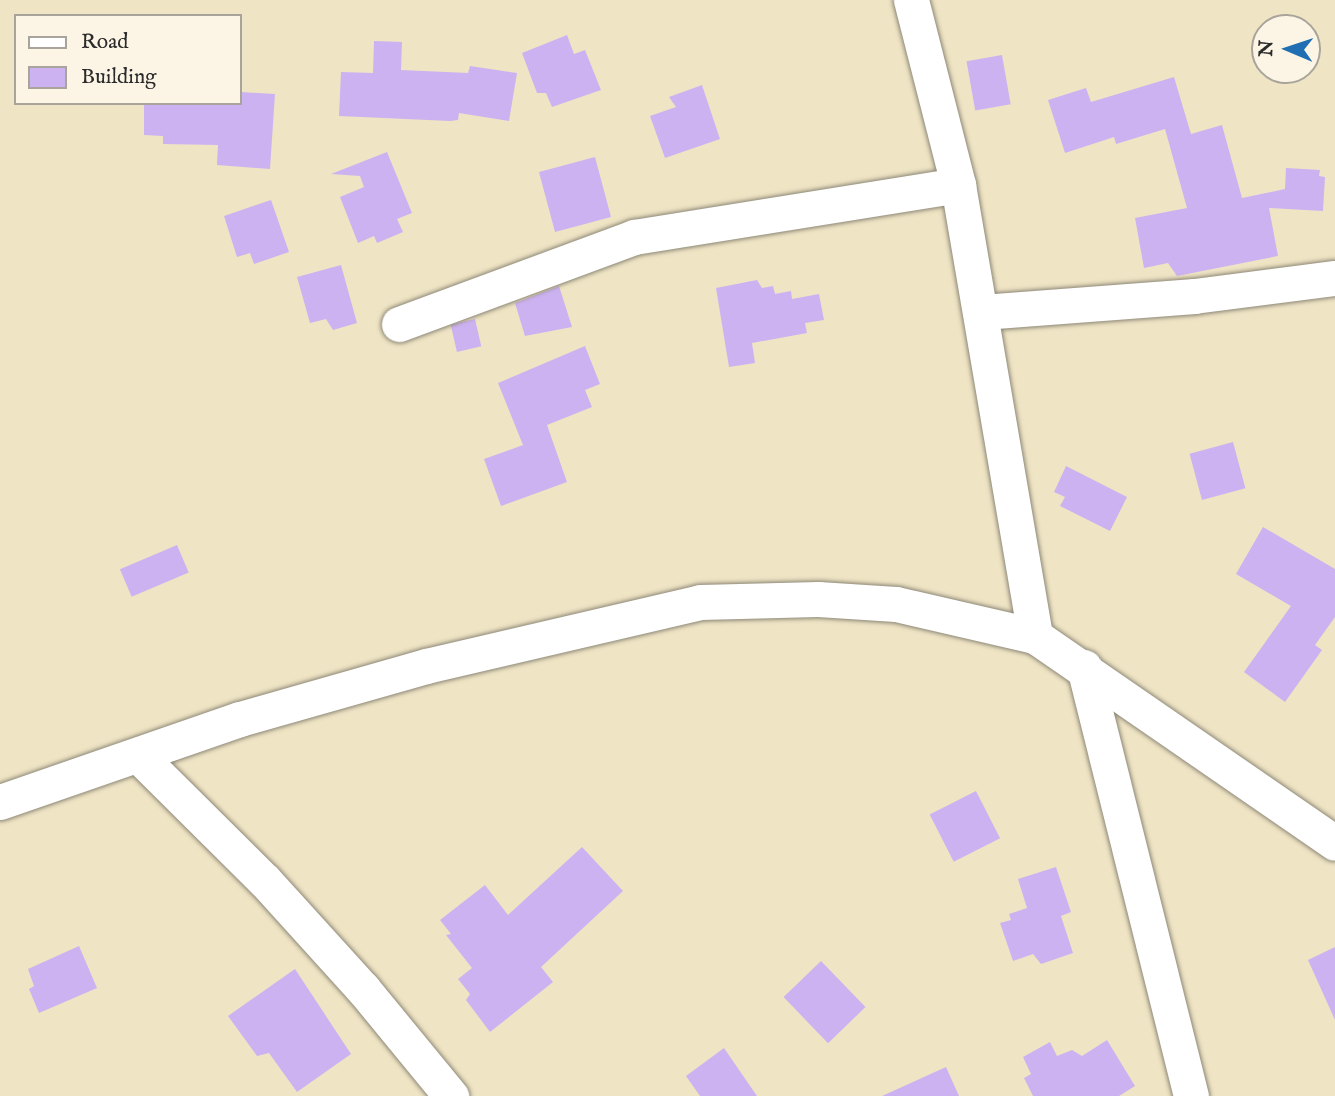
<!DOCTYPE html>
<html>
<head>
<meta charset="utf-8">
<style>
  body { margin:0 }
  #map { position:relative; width:1335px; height:1096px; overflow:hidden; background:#efe4c4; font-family:"IM FELL English",serif }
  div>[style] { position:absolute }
  .building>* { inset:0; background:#cdb2f2; transform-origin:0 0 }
  .roads { filter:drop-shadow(0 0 2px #8d8878) drop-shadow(0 0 2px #8d8878) }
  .minor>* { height:35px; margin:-17.5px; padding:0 17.5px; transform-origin:17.5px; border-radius:17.5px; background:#fff }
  span { translate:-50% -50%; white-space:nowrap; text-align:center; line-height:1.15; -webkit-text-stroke:7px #fcf5e5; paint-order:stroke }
  .legend { position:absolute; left:14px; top:14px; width:228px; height:91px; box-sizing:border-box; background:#fcf5e5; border:2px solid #a8a49b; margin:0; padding:9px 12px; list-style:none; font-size:21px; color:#2b2b2b }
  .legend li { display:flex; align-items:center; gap:14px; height:35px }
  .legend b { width:35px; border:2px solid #a8a49b }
  .north { position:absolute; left:1251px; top:14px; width:70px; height:70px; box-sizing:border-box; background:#fcf5e5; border:2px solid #a8a49b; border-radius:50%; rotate:272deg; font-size:19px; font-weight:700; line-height:28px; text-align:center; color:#2b2b2b }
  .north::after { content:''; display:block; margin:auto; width:24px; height:32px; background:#1f6fb2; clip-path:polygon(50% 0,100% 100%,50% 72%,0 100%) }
</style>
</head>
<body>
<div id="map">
  <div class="building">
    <i style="clip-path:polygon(567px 35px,574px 54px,585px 50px,601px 90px,552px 107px,546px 93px,537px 93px,522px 53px)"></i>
    <i style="clip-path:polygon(374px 41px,402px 42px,401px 70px,468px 73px,470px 66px,517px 73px,509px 121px,459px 113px,458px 120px,450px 121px,339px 116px,341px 72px,373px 73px)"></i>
    <i style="left:1002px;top:55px;width:50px;height:36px;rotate:80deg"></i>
    <i style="clip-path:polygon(1174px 77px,1191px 134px,1222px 125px,1242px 198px,1285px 189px,1286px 168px,1320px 170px,1319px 176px,1325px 177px,1323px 211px,1269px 208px,1278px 256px,1177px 276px,1168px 263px,1144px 268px,1135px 218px,1187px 208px,1165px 129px,1116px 144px,1114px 137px,1065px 153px,1048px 100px,1086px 88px,1091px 102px)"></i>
    <i style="clip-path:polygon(702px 85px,720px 139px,665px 158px,650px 116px,676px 107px,669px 97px)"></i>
    <i style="clip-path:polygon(241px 92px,275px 94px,270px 169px,217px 165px,218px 145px,163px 144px,163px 136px,144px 135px,144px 103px,240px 103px)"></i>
    <i style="clip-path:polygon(387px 152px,412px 213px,397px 219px,403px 232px,377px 243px,374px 236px,358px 243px,340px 197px,364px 187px,360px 176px,331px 174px)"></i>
    <i style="left:595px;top:157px;width:62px;height:58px;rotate:75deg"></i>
    <i style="clip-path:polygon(271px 200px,289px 252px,254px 264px,250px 253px,237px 257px,224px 216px)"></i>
    <i style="clip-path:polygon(341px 265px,357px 323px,333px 330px,326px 319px,310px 323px,297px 277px)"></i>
    <i style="clip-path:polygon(757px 280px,762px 288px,773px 286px,775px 294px,791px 291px,792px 299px,819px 294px,824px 320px,805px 323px,807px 333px,752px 343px,755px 363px,729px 367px,716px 288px)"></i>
    <i style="clip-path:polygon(559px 286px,572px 327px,525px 336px,515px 303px)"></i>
    <i style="left:475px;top:319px;width:28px;height:25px;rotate:77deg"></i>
    <i style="clip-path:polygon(585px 346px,600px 384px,585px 390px,592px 407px,547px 425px,567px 482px,501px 506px,484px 459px,523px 445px,498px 383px)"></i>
    <i style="left:1233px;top:442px;width:48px;height:45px;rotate:75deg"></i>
    <i style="clip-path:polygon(1066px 466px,1127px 497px,1110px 531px,1060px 506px,1065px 497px,1054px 492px)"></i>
    <i style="clip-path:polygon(1263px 527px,1335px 569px,1335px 617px,1315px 645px,1322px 650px,1285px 702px,1244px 672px,1291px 606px,1236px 574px)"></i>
    <i style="left:177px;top:545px;width:30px;height:62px;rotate:67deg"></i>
    <i style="left:976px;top:791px;width:53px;height:52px;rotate:63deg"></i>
    <i style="clip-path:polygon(582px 847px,623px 891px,541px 967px,553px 982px,490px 1032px,466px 1000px,470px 994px,458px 979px,472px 968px,446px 935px,451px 934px,440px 920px,485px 885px,508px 915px)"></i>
    <i style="clip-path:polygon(1056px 867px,1071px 912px,1061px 916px,1073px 953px,1041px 964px,1033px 954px,1013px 961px,1000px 923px,1011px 920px,1009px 914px,1027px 908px,1018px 879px)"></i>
    <i style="clip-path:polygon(79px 946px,97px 988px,39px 1013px,29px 989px,34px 986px,28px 969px)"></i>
    <i style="clip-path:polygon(1335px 947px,1335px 1020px,1308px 960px)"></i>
    <i style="left:821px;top:961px;width:64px;height:52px;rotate:46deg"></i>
    <i style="clip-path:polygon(295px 969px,351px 1054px,297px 1092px,269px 1053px,257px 1056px,228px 1016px)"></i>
    <i style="clip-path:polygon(1107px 1040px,1135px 1086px,1119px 1096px,1033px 1096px,1024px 1078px,1031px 1074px,1023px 1057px,1050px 1042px,1057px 1056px,1072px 1050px,1082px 1056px)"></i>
    <i style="clip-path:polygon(724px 1048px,757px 1096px,700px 1096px,686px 1076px)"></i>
    <i style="clip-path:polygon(946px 1067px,959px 1096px,882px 1096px)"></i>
  </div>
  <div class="roads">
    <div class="minor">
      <i style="left:911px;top:0;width:191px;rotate:75.7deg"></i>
      <i style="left:958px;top:185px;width:458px;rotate:80.3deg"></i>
      <i style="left:982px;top:312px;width:213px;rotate:-4.3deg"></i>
      <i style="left:1194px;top:296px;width:142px;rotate:-7.3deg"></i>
      <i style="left:399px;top:324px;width:251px;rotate:-20.3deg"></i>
      <i style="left:634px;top:237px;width:328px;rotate:-9.1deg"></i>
      <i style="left:1084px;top:667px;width:442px;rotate:76deg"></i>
      <i style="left:139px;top:756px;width:177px;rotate:44.8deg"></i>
      <i style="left:265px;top:881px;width:146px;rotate:47.8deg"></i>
      <i style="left:363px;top:989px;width:139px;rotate:50.6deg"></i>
      <i style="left:0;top:802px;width:254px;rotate:-19.1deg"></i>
      <i style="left:240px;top:719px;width:193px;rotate:-15.9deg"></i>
      <i style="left:426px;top:666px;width:281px;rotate:-13.1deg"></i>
      <i style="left:700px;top:602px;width:118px;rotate:-1.5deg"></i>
      <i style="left:818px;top:599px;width:78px;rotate:3.7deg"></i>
      <i style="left:896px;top:604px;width:143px;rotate:13deg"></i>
      <i style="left:1035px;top:636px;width:364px;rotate:34.6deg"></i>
    </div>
  </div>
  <ul class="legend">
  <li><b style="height:9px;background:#fff"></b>Road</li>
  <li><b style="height:19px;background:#cdb2f2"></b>Building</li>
  </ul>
  <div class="north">N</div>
</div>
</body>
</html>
